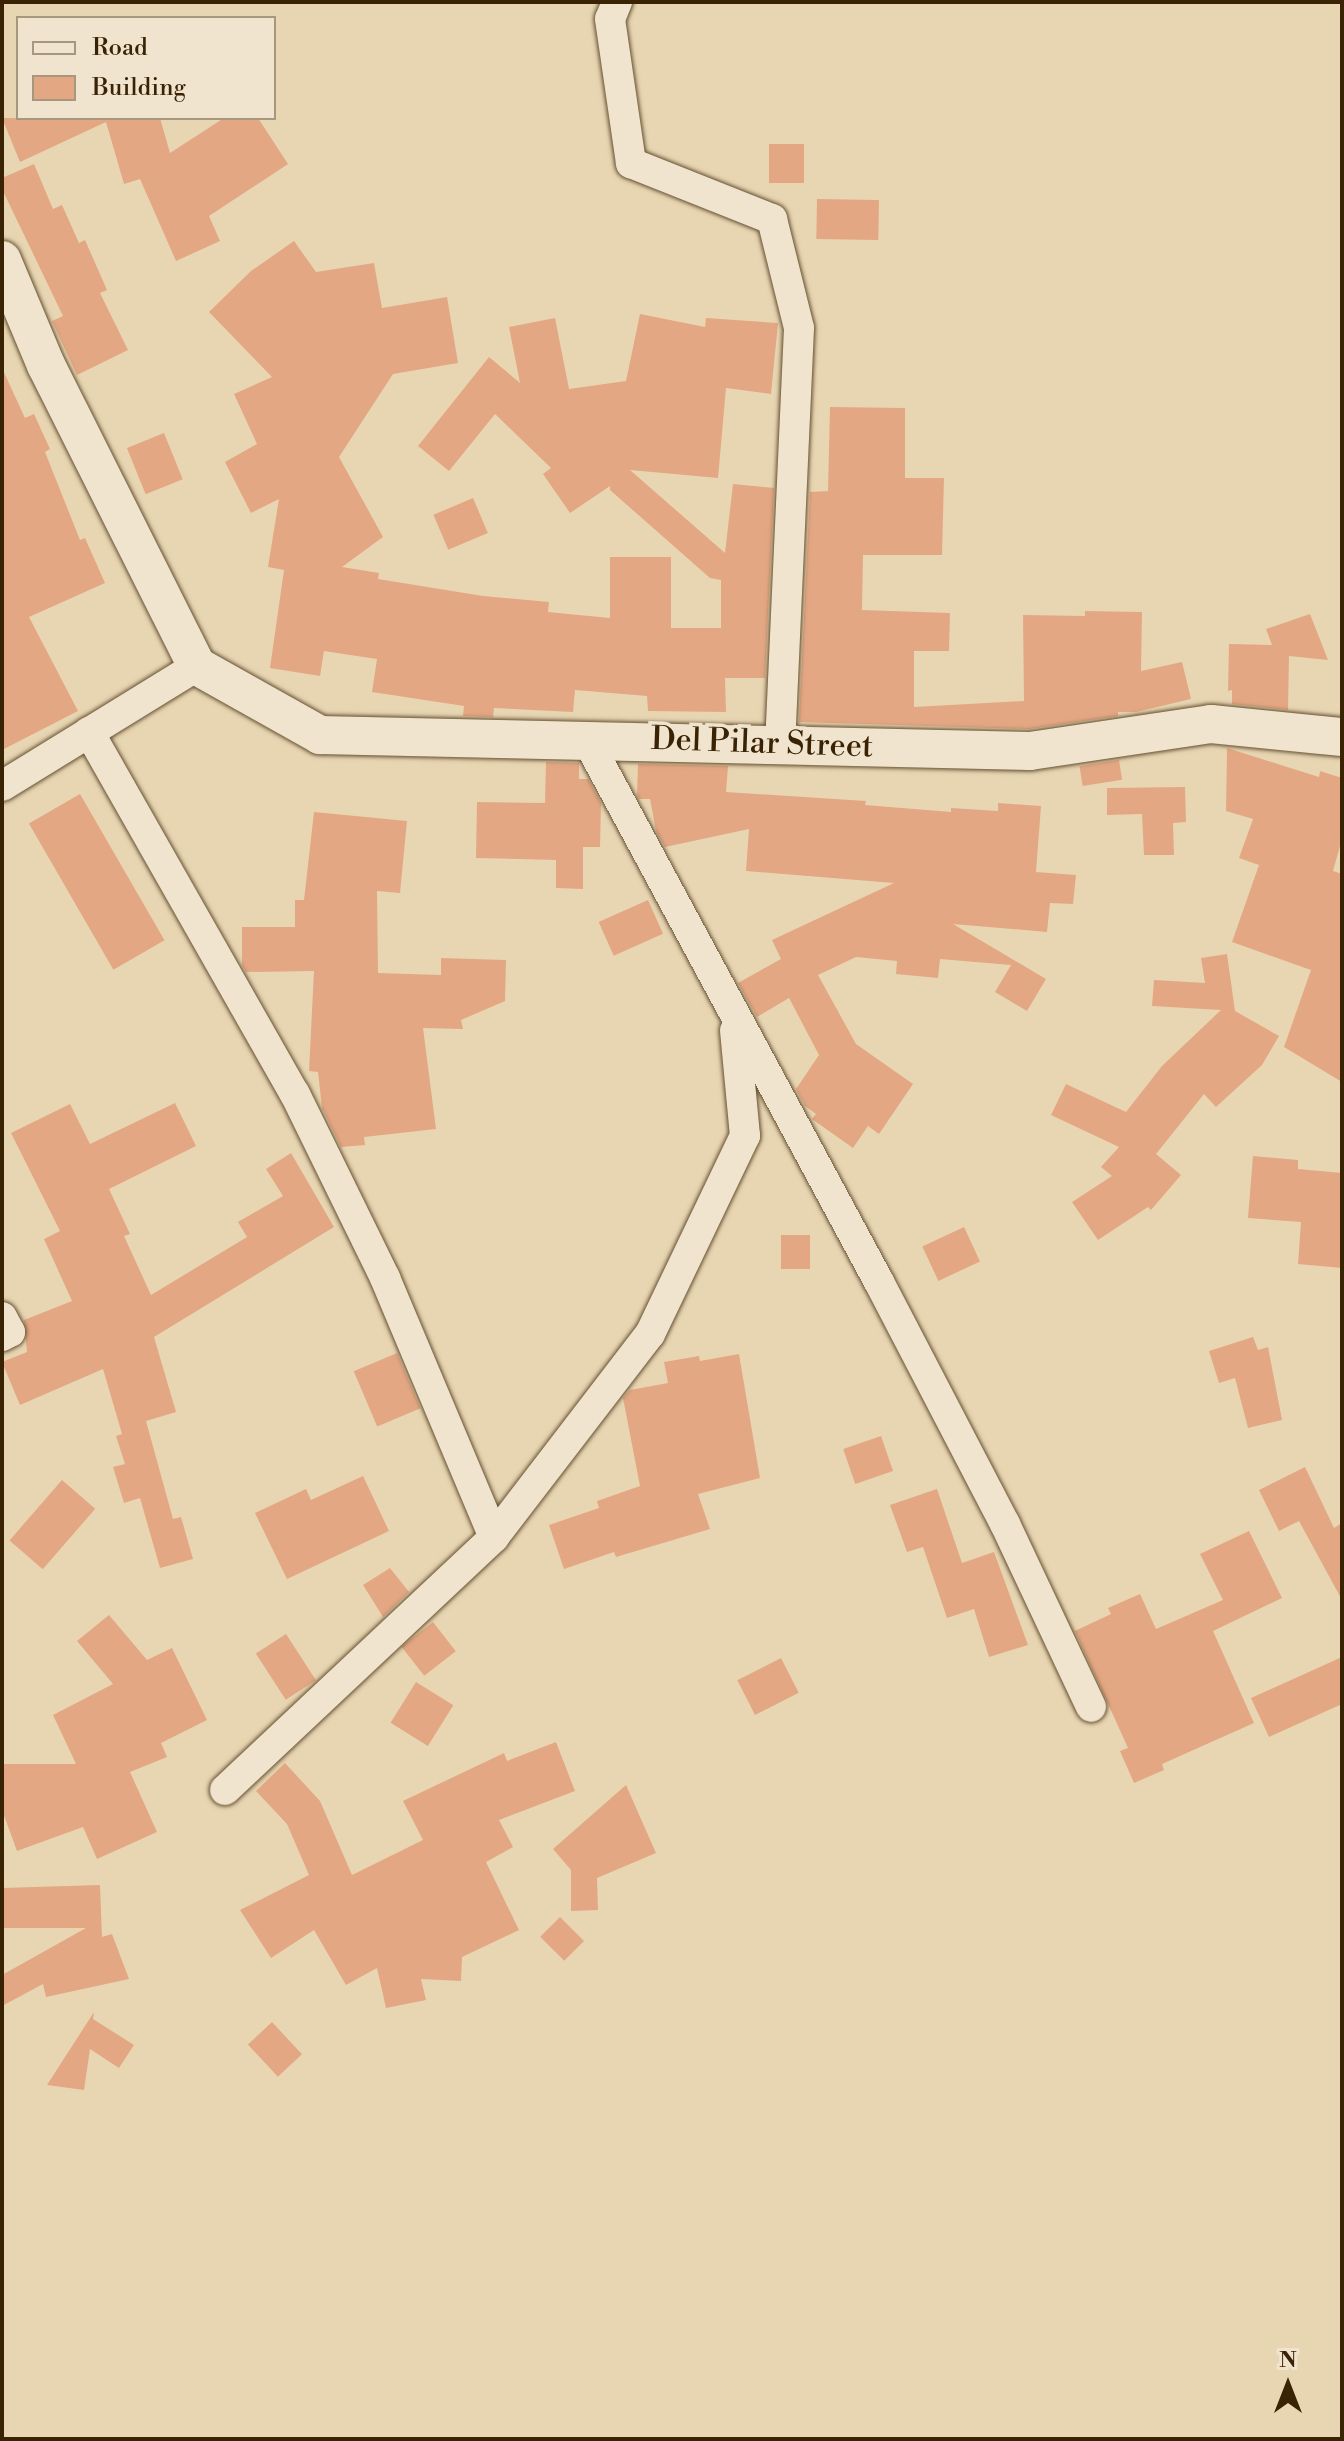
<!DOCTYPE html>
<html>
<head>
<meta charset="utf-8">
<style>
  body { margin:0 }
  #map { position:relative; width:1344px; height:2441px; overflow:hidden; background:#e8d6b3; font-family:"Libre Bodoni",serif }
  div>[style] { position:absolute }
  .building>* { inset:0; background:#e4a783; transform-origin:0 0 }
  .roads { filter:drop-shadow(0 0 2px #665030) drop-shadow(0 0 2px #665030) }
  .minor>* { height:30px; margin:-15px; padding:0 15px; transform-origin:15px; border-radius:15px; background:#f0e4ce }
  .tertiary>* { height:38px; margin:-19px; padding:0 19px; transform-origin:19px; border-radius:19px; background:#f0e4ce }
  span { translate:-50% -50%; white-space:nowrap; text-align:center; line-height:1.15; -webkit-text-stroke:7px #f0e4ce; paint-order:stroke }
  .street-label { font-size:32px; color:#3a2304 }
  .frame { position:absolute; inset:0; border:4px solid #3a2304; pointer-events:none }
  .legend { position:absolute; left:16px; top:16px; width:260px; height:104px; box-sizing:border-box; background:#f0e4ce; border:2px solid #a7977d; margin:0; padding:10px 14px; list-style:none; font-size:24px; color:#3a2304 }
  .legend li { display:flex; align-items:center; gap:16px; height:40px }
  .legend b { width:40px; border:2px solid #a7977d }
  .north { position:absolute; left:1248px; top:2345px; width:80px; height:80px; -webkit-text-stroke:6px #f0e4ce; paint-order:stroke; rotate:0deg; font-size:22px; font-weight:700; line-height:32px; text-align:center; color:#3a2304 }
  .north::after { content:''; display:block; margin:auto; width:28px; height:36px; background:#3a2304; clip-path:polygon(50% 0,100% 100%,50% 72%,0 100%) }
</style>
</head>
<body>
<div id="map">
  <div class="building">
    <i style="clip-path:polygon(2px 118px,160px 118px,170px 153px,224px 118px,258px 118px,288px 164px,209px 216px,220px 241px,176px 261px,140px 179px,124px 184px,106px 122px,20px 162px)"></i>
    <i style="left:804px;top:144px;width:39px;height:35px;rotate:90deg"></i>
    <i style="clip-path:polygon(34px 164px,53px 209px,62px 205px,79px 243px,85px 240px,107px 290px,100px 293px,128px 350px,77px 375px,52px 321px,63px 316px,2px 189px,2px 178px)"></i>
    <i style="left:817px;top:199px;width:62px;height:40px;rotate:1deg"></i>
    <i style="clip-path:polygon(294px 241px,316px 272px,374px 263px,382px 308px,447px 297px,458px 363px,393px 374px,339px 457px,383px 537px,342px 567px,379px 573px,378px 579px,483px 596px,549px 602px,548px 612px,610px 618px,610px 557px,671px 557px,671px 628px,721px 628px,721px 580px,710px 578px,610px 490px,610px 486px,570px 513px,543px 474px,551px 468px,495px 414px,449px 471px,418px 446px,489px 357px,520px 383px,509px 327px,555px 318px,569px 389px,626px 381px,640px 314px,705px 327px,706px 318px,778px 323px,771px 394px,726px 388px,718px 478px,630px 470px,725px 553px,733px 484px,774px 488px,765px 678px,725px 678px,726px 712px,648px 711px,647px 696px,575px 690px,573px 712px,494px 708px,493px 717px,463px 716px,464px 706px,372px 692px,377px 659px,324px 651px,320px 676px,270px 668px,284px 570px,268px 567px,279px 499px,251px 513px,225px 462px,257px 444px,234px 394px,272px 377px,209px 312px,251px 271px)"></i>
    <i style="clip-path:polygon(2px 368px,25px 418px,34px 414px,50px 449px,45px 452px,80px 540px,85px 538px,105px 583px,29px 617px,78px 711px,2px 750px)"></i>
    <i style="clip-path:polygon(830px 407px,905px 408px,905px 478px,944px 478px,942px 555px,863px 555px,862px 610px,950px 613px,949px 651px,914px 651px,914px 707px,1024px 701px,1023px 615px,1085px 616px,1085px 611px,1142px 612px,1141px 671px,1182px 662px,1191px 699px,1136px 712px,1118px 712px,1118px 716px,1029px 729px,799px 722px,810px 492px,828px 491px)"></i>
    <i style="left:164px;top:433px;width:50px;height:40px;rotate:68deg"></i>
    <i style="left:473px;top:498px;width:38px;height:43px;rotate:67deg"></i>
    <i style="clip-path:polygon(1310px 614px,1328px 660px,1289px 656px,1288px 710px,1232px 704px,1232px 690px,1228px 691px,1229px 644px,1272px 645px,1266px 629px)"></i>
    <i style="clip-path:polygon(1227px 748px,1319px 777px,1320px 771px,1342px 778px,1342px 839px,1333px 871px,1342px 874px,1342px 1082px,1284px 1047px,1311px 970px,1232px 942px,1259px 865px,1239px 858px,1253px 819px,1226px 811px)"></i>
    <i style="left:1119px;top:760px;width:20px;height:40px;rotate:81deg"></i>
    <i style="clip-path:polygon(546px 762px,579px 763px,579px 779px,588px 779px,601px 803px,600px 847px,583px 847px,583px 889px,556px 888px,556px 860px,476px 858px,477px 802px,545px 803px)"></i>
    <i style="clip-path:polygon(638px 764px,728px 766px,726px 792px,866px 801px,865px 805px,951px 812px,951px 808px,998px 811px,998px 803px,1041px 806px,1036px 872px,1076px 875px,1073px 904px,1050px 903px,1047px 932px,953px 924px,1046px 979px,1027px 1011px,995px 992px,1011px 965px,940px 959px,938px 978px,896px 974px,897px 961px,856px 957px,818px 975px,856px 1044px,913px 1084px,879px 1134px,868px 1126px,853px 1148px,812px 1119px,816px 1114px,805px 1106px,796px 1089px,819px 1055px,789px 998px,757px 1017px,738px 983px,781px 959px,772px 940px,894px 883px,746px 871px,749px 829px,665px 847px,656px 831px,650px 799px,639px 799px,637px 795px)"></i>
    <i style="clip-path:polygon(1185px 787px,1186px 822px,1173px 823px,1174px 855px,1144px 855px,1142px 814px,1107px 815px,1107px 788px)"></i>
    <i style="left:80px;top:794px;width:169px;height:59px;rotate:60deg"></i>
    <i style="clip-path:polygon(314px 812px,407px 821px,400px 893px,377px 891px,378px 973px,441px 975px,441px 958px,506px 960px,505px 1001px,461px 1020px,463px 1029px,423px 1028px,436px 1129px,364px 1137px,365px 1145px,341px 1147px,322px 1108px,318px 1072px,309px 1071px,314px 971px,246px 972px,242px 965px,242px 927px,295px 927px,295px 900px,304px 900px)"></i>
    <i style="left:648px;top:900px;width:37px;height:54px;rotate:66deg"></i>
    <i style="clip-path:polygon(1227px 954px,1235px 1011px,1279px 1036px,1262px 1065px,1216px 1107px,1204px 1094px,1156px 1154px,1181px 1175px,1151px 1210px,1148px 1207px,1098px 1240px,1072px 1202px,1112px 1176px,1101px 1167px,1119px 1147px,1051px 1115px,1066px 1084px,1126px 1112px,1162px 1066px,1221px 1010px,1152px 1006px,1154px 980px,1205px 983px,1201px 958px)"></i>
    <i style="clip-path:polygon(175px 1103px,196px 1146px,109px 1189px,130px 1234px,124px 1236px,151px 1295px,247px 1237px,238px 1222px,283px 1196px,266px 1169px,291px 1153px,334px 1227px,154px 1337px,176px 1412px,146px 1421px,173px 1519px,181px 1517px,193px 1559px,160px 1568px,140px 1498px,124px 1503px,113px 1467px,125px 1464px,116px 1436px,122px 1434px,103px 1369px,20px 1405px,2px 1362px,27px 1352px,24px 1320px,72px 1301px,44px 1239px,60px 1231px,11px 1133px,70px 1104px,90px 1144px)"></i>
    <i style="clip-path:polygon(1253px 1156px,1298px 1160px,1298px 1169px,1342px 1173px,1342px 1268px,1298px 1264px,1301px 1222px,1248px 1218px)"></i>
    <i style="left:964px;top:1227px;width:38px;height:46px;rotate:65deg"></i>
    <i style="left:781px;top:1235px;width:29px;height:34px"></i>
    <i style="clip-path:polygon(1253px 1337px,1258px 1350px,1268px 1347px,1282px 1420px,1248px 1428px,1235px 1378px,1219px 1383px,1209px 1351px)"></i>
    <i style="left:397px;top:1353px;width:60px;height:47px;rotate:67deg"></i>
    <i style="clip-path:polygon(739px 1354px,760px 1478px,698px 1494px,710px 1529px,616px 1557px,614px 1552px,564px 1569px,549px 1525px,599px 1508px,597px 1501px,640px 1486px,623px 1398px,630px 1390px,668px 1383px,664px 1362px,699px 1356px,700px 1361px)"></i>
    <i style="left:881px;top:1436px;width:37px;height:40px;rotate:71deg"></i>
    <i style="clip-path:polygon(1305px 1467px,1334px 1528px,1342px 1523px,1342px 1600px,1299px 1521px,1279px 1531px,1259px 1490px)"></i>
    <i style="clip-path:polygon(363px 1476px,389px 1531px,287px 1579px,255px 1513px,306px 1489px,311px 1500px)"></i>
    <i style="left:62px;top:1480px;width:44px;height:80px;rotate:41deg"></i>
    <i style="clip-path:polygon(937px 1489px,962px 1563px,994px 1552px,1028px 1645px,989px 1657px,974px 1609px,947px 1618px,923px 1547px,907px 1552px,890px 1505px)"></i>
    <i style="clip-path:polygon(1249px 1531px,1282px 1598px,1213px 1631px,1254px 1723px,1162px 1764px,1164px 1770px,1134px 1783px,1120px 1751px,1128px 1748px,1075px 1631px,1111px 1614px,1108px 1608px,1140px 1594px,1156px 1629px,1223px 1600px,1200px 1554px)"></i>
    <i style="clip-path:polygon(390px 1568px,409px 1592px,383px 1617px,363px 1585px)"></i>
    <i style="clip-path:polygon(109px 1615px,147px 1660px,172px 1648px,207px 1720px,161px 1743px,167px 1757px,130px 1772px,157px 1832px,97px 1859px,83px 1827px,17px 1851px,2px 1810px,2px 1764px,76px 1764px,53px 1715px,113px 1684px,77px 1641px)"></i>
    <i style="left:433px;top:1622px;width:37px;height:40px;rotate:52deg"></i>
    <i style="left:286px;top:1634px;width:55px;height:36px;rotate:57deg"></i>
    <i style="clip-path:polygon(1342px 1657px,1342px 1704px,1269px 1737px,1251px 1698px)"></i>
    <i style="left:781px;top:1658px;width:39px;height:49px;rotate:63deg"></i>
    <i style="left:416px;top:1682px;width:44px;height:48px;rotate:32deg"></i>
    <i style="clip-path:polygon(556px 1742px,575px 1791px,499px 1820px,513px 1847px,486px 1862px,519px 1930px,462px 1957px,461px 1981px,421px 1979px,426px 2000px,386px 2008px,377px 1968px,346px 1985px,314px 1930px,271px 1958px,240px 1910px,309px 1875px,287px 1824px,256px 1791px,285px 1763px,320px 1801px,352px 1875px,423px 1840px,403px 1801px,504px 1753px,507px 1761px)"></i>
    <i style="clip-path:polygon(626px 1785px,656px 1853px,597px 1878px,598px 1910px,571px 1911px,571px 1870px,553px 1849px)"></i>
    <i style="clip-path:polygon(100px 1885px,102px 1937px,112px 1934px,129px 1979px,46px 1997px,43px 1984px,2px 2006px,2px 1975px,86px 1928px,2px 1928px,2px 1888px)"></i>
    <i style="left:560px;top:1917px;width:34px;height:28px;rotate:45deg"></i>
    <i style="clip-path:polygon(94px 2012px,93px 2019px,134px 2045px,119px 2068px,90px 2049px,84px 2090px,47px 2085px)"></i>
    <i style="left:272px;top:2022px;width:44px;height:33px;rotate:47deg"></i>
  </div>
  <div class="roads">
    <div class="minor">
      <i style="left:617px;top:2px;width:18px;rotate:112deg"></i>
      <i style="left:610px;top:19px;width:146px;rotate:81.7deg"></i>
      <i style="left:631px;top:163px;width:152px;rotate:21.7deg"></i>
      <i style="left:772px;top:219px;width:112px;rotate:76.1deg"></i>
      <i style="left:799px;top:328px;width:416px;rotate:92.6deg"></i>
      <i style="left:89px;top:732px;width:417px;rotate:60.4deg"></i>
      <i style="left:295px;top:1094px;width:205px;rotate:63.9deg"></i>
      <i style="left:385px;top:1278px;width:281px;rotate:67.2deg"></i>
      <i style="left:586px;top:738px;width:618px;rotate:61.69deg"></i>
      <i style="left:879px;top:1282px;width:273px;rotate:62.5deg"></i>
      <i style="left:1005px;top:1524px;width:202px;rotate:64.8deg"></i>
      <i style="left:2px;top:786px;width:229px;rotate:-31.6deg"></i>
      <i style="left:2px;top:1317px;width:17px;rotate:62deg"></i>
      <i style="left:10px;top:1332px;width:9px;rotate:153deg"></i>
      <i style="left:225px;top:1790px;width:369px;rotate:-43.2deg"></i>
      <i style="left:494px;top:1537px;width:256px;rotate:-52.5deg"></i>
      <i style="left:650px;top:1334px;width:220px;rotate:-64.4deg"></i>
      <i style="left:745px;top:1136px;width:106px;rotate:-95.4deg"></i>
    </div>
    <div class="tertiary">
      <i style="left:2px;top:260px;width:114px;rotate:67.3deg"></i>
      <i style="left:46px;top:365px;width:337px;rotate:63.4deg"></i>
      <i style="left:197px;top:666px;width:141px;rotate:29.3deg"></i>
      <i style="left:320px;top:735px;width:710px;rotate:1.29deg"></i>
      <i style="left:1030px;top:751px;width:183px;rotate:-8.5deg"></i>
      <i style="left:1211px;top:724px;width:132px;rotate:5.7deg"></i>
    </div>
  </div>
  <div class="street-label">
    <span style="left:762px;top:743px;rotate:2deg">Del Pilar Street</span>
  </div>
  <div class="frame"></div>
  <ul class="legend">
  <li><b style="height:10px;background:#f0e4ce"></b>Road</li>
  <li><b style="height:22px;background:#e4a783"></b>Building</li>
  </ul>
  <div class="north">N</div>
</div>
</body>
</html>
